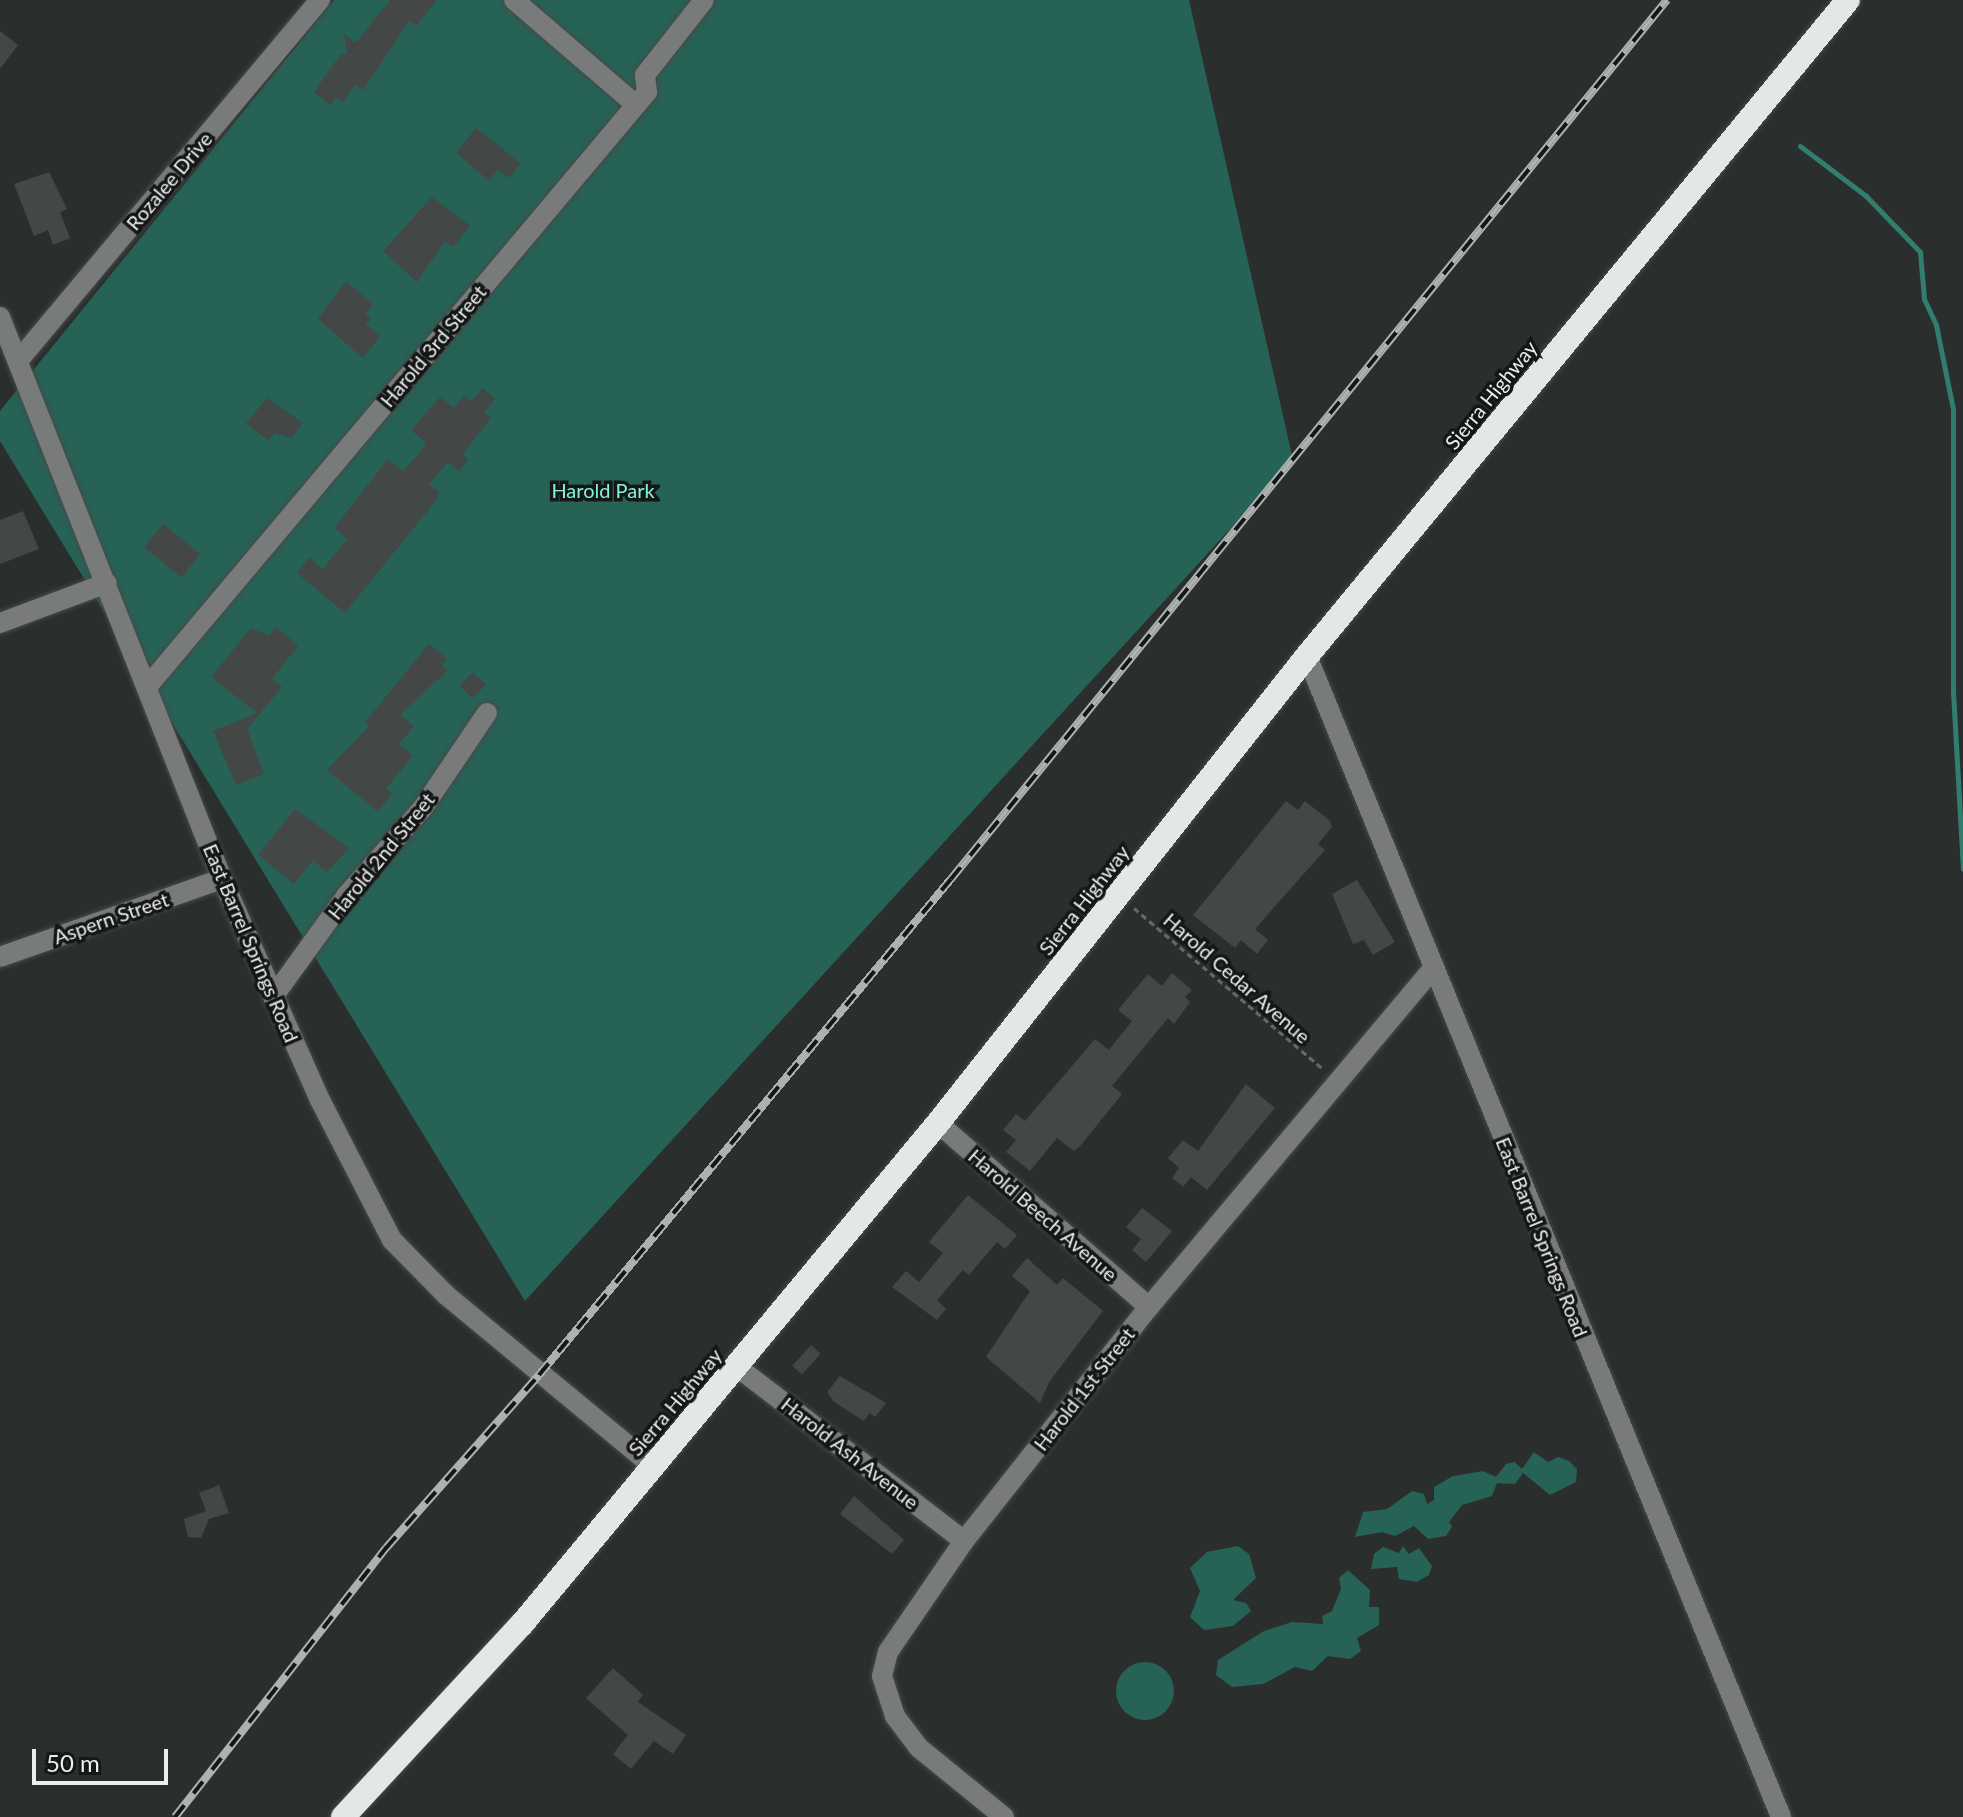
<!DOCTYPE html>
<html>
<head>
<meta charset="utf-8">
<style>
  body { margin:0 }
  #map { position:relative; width:1963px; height:1817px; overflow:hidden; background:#2a2f2e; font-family:Lato,sans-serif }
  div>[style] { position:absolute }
  .green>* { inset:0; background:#276257 }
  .round { border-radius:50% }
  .stream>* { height:5px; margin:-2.5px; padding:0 2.5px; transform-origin:2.5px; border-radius:2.5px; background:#317d6f }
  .building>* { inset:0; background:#434847; transform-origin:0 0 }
  .path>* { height:3px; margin-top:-1.5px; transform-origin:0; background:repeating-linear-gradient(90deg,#646968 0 6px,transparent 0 10px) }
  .roads { filter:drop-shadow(0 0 2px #454a49) drop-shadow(0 0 2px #454a49) }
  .minor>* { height:20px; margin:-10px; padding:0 10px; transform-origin:10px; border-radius:10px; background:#797b7b }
  .highway>* { height:24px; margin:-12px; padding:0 12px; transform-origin:12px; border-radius:12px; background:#e1e8e6 }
  .rail>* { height:8px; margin-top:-4px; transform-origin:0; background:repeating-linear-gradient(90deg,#141716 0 15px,#adb1b0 0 30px); box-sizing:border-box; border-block:2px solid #adb1b0 }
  span { translate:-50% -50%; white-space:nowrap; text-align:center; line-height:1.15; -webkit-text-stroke:7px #141716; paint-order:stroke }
  .street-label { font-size:20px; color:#ebeeed }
  .park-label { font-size:20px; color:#83f2dc }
  .scale { position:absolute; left:32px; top:1749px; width:136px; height:36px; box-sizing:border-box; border:4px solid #ebeeed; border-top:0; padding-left:10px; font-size:24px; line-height:28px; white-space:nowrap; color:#ebeeed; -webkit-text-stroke:6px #141716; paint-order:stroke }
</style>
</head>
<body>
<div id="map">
  <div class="green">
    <i style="clip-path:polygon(334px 0,1189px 0,1293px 460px,525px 1301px,0 441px,0 411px)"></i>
    <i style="clip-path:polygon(1534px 1452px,1548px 1462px,1558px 1457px,1569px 1461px,1577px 1469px,1576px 1482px,1550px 1495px,1523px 1473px,1515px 1484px,1497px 1483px,1492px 1496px,1462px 1505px,1449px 1522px,1452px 1527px,1446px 1536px,1428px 1539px,1414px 1526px,1395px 1536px,1382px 1532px,1355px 1537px,1363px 1512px,1387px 1509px,1412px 1491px,1424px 1494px,1427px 1504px,1434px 1500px,1434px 1487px,1453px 1476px,1483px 1471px,1496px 1477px,1506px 1464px,1515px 1462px,1522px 1469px)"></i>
    <i style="clip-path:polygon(1238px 1546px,1249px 1554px,1256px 1578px,1233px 1600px,1246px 1603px,1251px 1611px,1233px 1626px,1204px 1630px,1190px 1617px,1200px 1591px,1190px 1568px,1207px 1552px)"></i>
    <i style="clip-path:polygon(1403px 1546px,1409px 1554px,1419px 1548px,1432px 1566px,1429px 1575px,1417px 1582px,1399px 1579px,1397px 1567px,1371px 1569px,1374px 1554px,1383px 1547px,1399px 1553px)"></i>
    <i style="clip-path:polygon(1348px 1570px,1370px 1590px,1369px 1607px,1379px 1607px,1379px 1625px,1357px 1638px,1361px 1651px,1350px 1659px,1328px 1656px,1312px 1671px,1295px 1667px,1263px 1684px,1232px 1687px,1216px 1675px,1218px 1660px,1264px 1631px,1292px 1622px,1323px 1624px,1322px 1616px,1332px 1611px,1341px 1589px,1339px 1578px)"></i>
    <i class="round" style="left:1116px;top:1662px;width:58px;height:58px"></i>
  </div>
  <div class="stream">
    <i style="left:1800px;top:146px;width:83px;rotate:37.1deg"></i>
    <i style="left:1866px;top:196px;width:78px;rotate:46deg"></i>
    <i style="left:1920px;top:252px;width:47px;rotate:85.1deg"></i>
    <i style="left:1924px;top:299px;width:29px;rotate:65deg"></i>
    <i style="left:1936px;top:325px;width:86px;rotate:78.6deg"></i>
    <i style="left:1953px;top:409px;width:282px;rotate:90deg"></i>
    <i style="left:1953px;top:691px;width:178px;rotate:86.8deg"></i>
  </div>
  <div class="building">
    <i style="clip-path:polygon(390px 0,437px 0,416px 26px,409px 21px,363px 90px,356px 85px,342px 102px,336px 98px,330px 105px,314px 92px,340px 55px,347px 54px,344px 34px,354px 42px,359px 39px)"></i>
    <i style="clip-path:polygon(0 31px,18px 45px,0 69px)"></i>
    <i style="clip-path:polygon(476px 128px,521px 163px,509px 178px,498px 170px,489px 181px,456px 153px)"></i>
    <i style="clip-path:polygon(49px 172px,67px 209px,60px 212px,70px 238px,53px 245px,48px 230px,34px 236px,14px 184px)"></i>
    <i style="clip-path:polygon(432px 197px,470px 226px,453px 247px,445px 241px,417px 282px,383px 251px)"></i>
    <i style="clip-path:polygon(346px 281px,373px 304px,365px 314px,371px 318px,366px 324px,380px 336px,363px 358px,318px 319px)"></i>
    <i style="clip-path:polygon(483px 388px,495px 399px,484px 412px,491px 418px,463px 454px,469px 459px,459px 472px,448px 462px,429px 484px,439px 492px,438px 498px,345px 613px,297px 573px,309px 557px,323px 569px,342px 545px,347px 539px,334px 528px,388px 459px,403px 471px,416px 457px,426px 443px,411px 430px,440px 397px,454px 408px,464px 395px,471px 401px)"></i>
    <i style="clip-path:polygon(267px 398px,303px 423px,291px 438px,275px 433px,268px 441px,246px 423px)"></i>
    <i style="clip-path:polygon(23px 511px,39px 549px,0 564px,0 520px)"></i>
    <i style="left:163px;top:524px;width:48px;height:30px;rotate:39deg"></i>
    <i style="clip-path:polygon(276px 627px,298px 646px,272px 679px,282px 687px,247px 729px,264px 774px,236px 785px,213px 731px,257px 713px,211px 677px,251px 628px,269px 636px)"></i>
    <i style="clip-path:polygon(429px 644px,447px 659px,442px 665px,448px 670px,400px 715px,414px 726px,399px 744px,413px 755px,386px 789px,392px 794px,378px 812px,327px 770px,369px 726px,365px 722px)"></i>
    <i style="left:473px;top:672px;width:18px;height:19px;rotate:45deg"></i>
    <i style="clip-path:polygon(1286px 801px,1298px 810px,1305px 801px,1330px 821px,1332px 827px,1318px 844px,1325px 850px,1255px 929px,1268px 940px,1257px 954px,1241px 940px,1235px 948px,1193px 915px)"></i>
    <i style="clip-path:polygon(295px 809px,349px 848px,327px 872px,313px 860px,294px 884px,258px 855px)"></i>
    <i style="clip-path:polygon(1357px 880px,1395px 942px,1373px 955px,1364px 940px,1353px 944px,1332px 894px)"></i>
    <i style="clip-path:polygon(1172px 973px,1192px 990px,1185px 997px,1190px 1002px,1174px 1024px,1168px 1018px,1112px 1086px,1122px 1094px,1081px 1145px,1074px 1151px,1057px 1138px,1030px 1171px,1006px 1152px,1016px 1140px,1003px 1130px,1016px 1114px,1025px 1121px,1095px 1039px,1109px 1050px,1132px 1021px,1118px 1010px,1148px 974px,1162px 986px)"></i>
    <i style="clip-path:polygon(1246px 1084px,1275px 1108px,1207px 1190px,1191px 1177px,1183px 1187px,1172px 1178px,1179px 1168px,1168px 1158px,1183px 1140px,1198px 1151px)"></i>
    <i style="clip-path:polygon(968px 1195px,1017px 1235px,1005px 1249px,997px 1242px,969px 1275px,963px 1270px,937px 1300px,946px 1309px,937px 1320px,892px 1287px,906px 1271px,919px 1282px,943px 1253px,929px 1242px)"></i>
    <i style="clip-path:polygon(1142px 1208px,1172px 1231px,1146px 1262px,1132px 1250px,1141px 1239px,1126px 1227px)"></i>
    <i style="clip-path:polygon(1027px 1258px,1057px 1285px,1063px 1278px,1103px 1311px,1049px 1382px,1040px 1403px,986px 1357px,1030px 1291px,1012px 1276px)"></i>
    <i style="left:811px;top:1345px;width:13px;height:28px;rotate:42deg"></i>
    <i style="clip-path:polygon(840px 1376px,886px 1403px,875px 1417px,870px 1413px,864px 1421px,834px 1402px,827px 1392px)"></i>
    <i style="clip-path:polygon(219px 1485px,229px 1513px,209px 1519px,201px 1538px,188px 1537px,184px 1519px,206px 1511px,199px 1493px)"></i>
    <i style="clip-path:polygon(854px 1496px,904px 1540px,892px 1554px,840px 1514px)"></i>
    <i style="clip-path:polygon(613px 1668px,643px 1695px,638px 1702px,686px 1735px,673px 1754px,654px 1741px,631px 1769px,613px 1754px,628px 1735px,586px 1698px)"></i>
  </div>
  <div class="path">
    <i style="left:1134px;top:908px;width:248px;rotate:40.4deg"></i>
  </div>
  <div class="roads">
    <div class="minor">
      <i style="left:514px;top:0;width:161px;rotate:40.7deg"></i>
      <i style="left:0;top:317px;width:604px;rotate:68.45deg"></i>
      <i style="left:222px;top:879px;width:242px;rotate:66.1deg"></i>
      <i style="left:320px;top:1100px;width:157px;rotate:62.8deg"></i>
      <i style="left:392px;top:1240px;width:77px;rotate:45.5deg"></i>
      <i style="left:446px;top:1295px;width:268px;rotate:39.6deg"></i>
      <i style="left:18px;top:361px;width:471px;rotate:-50.1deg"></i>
      <i style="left:0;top:623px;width:114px;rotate:-20.5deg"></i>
      <i style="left:1307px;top:656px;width:1254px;rotate:67.79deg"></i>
      <i style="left:147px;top:687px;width:777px;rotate:-49.96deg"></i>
      <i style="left:647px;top:92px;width:17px;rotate:-97deg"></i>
      <i style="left:645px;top:75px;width:95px;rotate:-51.8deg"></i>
      <i style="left:0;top:957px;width:235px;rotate:-19.4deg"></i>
      <i style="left:273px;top:997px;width:125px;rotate:-54.1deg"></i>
      <i style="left:346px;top:896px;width:116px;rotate:-48.9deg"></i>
      <i style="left:422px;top:809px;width:116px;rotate:-55.9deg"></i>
      <i style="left:938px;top:1123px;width:280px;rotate:41.1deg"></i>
      <i style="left:736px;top:1366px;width:287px;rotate:37.5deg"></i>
      <i style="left:1004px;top:1817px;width:109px;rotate:-140.9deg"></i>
      <i style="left:919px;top:1748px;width:40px;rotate:-127deg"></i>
      <i style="left:895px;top:1716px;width:42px;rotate:-108deg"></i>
      <i style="left:882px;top:1676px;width:25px;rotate:-76deg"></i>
      <i style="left:888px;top:1652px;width:135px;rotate:-55.6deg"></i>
      <i style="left:964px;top:1541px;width:298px;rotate:-51.7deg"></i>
      <i style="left:1149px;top:1307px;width:440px;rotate:-50deg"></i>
    </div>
    <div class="highway">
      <i style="left:343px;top:1817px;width:263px;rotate:-47.2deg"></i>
      <i style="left:522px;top:1624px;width:651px;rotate:-50.3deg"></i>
      <i style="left:938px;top:1123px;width:595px;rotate:-51.69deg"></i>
      <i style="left:1307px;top:656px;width:850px;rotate:-50.49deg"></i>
    </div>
  </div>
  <div class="rail">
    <i style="left:175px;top:1817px;width:342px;rotate:-51.9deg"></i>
    <i style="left:386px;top:1548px;width:231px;rotate:-48.5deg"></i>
    <i style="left:539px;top:1375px;width:645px;rotate:-50.29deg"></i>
    <i style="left:951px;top:879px;width:1134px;rotate:-50.84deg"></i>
  </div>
  <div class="street-label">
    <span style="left:169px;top:181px;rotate:-50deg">Rozalee Drive</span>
    <span style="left:433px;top:346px;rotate:-50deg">Harold 3rd Street</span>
    <span style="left:1491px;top:395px;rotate:-51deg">Sierra Highway</span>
    <span style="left:381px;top:856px;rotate:-51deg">Harold 2nd Street</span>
    <span style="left:1084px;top:900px;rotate:-52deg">Sierra Highway</span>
    <span style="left:111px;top:918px;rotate:-19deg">Aspern Street</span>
    <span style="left:251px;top:943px;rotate:67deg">East Barrel Springs Road</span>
    <span style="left:1237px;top:978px;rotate:41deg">Harold Cedar Avenue</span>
    <span style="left:1043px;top:1215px;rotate:41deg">Harold Beech Avenue</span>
    <span style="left:1542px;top:1237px;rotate:68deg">East Barrel Springs Road</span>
    <span style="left:1084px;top:1389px;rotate:-52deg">Harold 1st Street</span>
    <span style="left:675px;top:1402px;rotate:-50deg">Sierra Highway</span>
    <span style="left:850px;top:1453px;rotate:38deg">Harold Ash Avenue</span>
  </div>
  <div class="park-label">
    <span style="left:603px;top:490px">Harold Park</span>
  </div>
  <div class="scale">50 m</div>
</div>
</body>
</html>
